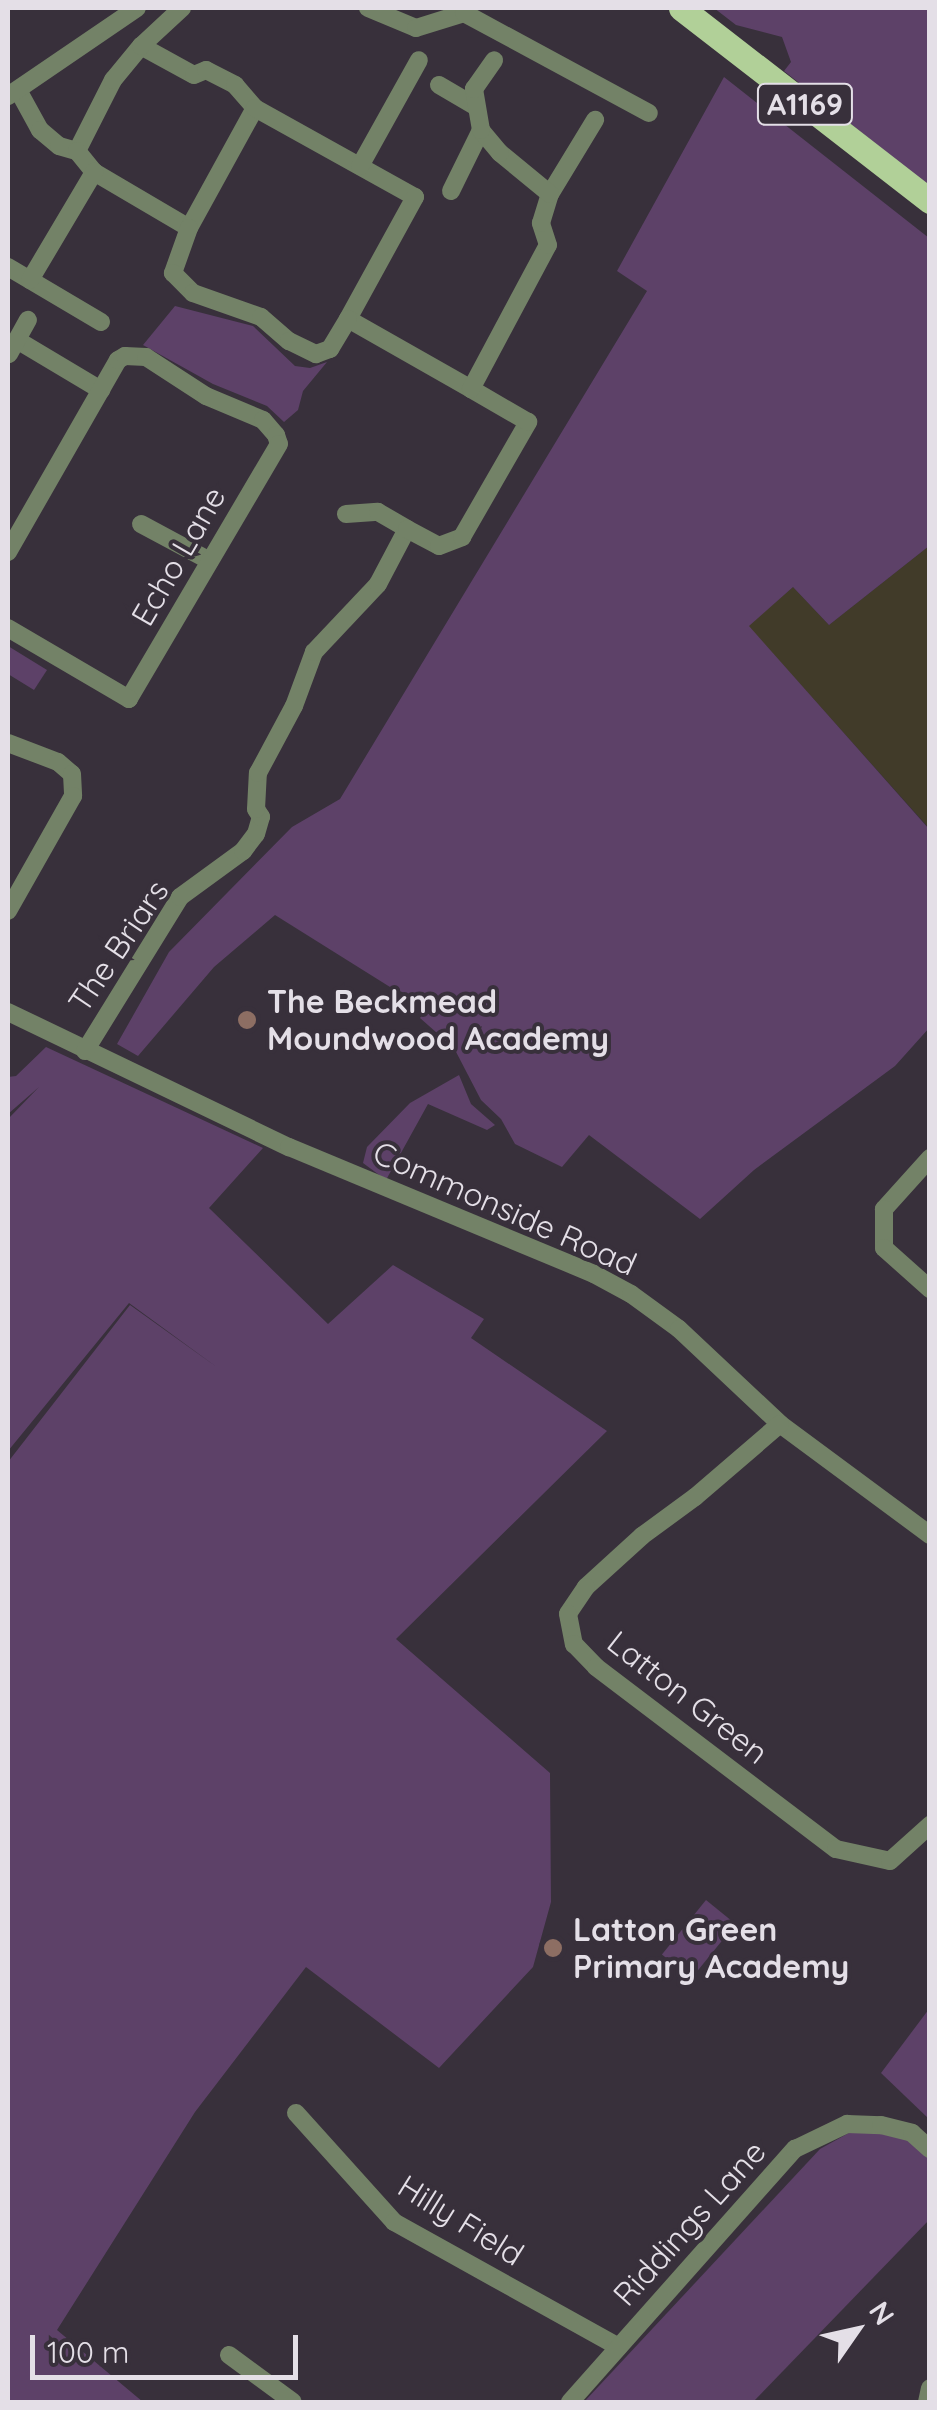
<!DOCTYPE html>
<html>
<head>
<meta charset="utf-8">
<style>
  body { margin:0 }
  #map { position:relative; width:937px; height:2410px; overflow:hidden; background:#38303b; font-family:Quicksand,sans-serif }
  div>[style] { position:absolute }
  .commercial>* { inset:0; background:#413b29 }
  .green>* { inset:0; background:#5d4168; transform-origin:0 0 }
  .street>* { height:18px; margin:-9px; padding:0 9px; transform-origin:9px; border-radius:9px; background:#738267 }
  .primary>* { height:25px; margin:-12.5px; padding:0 12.5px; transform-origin:12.5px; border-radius:12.5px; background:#b1d098 }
  .dots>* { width:28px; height:28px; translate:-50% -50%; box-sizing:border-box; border:5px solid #38303b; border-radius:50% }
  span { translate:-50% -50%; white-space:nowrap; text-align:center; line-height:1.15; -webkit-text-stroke:8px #38303b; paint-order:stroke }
  .shield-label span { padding:2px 8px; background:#38303b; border:2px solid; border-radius:8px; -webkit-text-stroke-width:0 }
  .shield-label { font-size:30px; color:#e4dfe7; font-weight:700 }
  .street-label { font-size:32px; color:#e4dfe7 }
  .poi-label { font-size:32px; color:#e4dfe7; font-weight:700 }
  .left { translate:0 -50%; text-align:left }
  .frame { position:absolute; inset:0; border:10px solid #e4dfe7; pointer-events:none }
  .north { position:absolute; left:807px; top:2280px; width:100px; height:100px; -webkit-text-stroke:8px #38303b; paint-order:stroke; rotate:56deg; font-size:28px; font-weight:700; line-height:40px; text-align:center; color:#e4dfe7 }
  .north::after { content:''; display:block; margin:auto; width:35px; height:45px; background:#e4dfe7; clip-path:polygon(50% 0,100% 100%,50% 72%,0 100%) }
  .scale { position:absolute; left:30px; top:2335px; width:268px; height:45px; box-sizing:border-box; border:5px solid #e4dfe7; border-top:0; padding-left:12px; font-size:30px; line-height:35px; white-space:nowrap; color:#e4dfe7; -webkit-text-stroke:8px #38303b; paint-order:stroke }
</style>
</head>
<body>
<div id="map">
  <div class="commercial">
    <i style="clip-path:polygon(929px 546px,929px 828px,748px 626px,793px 587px,829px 625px)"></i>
  </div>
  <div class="green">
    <i style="clip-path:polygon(714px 8px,929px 8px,929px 186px,784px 71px,791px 62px,782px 37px,736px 25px)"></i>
    <i style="clip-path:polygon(724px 77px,929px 238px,929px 546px,829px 625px,793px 587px,749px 626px,929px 829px,930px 1027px,895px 1066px,754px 1170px,700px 1219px,589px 1135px,562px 1167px,515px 1144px,501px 1119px,481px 1100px,454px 1048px,420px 1018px,431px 1004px,390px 987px,275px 915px,214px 967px,138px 1056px,117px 1044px,169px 952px,292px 827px,340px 799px,647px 291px,617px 271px)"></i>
    <i style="clip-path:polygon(175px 306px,253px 326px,295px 366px,310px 368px,327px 362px,303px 391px,298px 410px,284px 422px,267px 406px,213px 384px,143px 345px)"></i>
    <i style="clip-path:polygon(8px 646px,47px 670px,34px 690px,8px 674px)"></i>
    <i style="clip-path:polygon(46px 1047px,263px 1148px,209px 1208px,328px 1324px,393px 1265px,484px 1319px,471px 1338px,607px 1431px,396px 1639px,550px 1773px,551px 1902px,533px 1967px,439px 2068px,306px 1967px,195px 2112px,57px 2330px,143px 2402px,8px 2402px,8px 1462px,130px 1305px,218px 1368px,129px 1303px,8px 1451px,8px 1119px,39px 1087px,8px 1114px,8px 1077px,16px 1076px)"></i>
    <i style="clip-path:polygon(459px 1075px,471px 1104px,495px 1125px,487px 1130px,428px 1104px,386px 1180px,363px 1163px,367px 1147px,410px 1103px)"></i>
    <i style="left:706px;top:1900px;width:38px;height:70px;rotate:39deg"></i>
    <i style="clip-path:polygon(929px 2009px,929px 2119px,881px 2073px)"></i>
    <i style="clip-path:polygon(856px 2129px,890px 2129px,929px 2155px,929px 2220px,753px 2402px,584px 2402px,820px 2149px)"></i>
  </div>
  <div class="street">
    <i style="left:368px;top:8px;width:52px;rotate:22.6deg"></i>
    <i style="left:416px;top:28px;width:50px;rotate:-17.4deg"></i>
    <i style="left:464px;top:13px;width:210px;rotate:28.4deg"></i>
    <i style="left:141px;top:46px;width:60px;rotate:28.7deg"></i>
    <i style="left:194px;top:75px;width:13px;rotate:-23deg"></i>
    <i style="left:206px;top:70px;width:33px;rotate:27deg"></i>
    <i style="left:235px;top:85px;width:30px;rotate:49deg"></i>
    <i style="left:439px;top:85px;width:42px;rotate:30.3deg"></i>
    <i style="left:18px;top:90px;width:46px;rotate:61.2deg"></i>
    <i style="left:40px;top:130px;width:25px;rotate:40deg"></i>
    <i style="left:59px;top:146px;width:19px;rotate:16deg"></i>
    <i style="left:77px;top:151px;width:80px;rotate:-63.1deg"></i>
    <i style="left:113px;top:80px;width:44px;rotate:-50.5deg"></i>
    <i style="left:141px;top:46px;width:56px;rotate:-42.8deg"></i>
    <i style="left:8px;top:96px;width:156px;rotate:-34.3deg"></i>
    <i style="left:77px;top:151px;width:27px;rotate:51deg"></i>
    <i style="left:94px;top:172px;width:110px;rotate:30.5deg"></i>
    <i style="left:189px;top:228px;width:137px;rotate:-61.2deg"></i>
    <i style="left:255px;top:108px;width:183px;rotate:29.1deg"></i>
    <i style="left:415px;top:197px;width:139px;rotate:118.8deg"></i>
    <i style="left:348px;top:319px;width:142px;rotate:29.6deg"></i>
    <i style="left:360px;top:166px;width:121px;rotate:-60.9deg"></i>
    <i style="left:451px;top:191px;width:68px;rotate:-63.8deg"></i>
    <i style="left:550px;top:194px;width:87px;rotate:-58.7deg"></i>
    <i style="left:189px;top:228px;width:48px;rotate:109.6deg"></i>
    <i style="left:173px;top:273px;width:28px;rotate:45deg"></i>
    <i style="left:193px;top:293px;width:72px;rotate:19.4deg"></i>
    <i style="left:261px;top:317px;width:37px;rotate:41deg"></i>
    <i style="left:289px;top:341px;width:30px;rotate:26deg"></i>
    <i style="left:316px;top:354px;width:15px;rotate:-20deg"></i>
    <i style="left:330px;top:349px;width:35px;rotate:-59deg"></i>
    <i style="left:8px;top:267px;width:108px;rotate:30.6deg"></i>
    <i style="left:30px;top:280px;width:126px;rotate:-59.3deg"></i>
    <i style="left:17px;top:340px;width:98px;rotate:30.8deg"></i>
    <i style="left:9px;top:354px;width:39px;rotate:-61deg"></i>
    <i style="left:346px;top:514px;width:32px;rotate:-4deg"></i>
    <i style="left:378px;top:512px;width:34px;rotate:30deg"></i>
    <i style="left:141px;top:524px;width:78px;rotate:28.2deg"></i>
    <i style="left:8px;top:552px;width:221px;rotate:-60.2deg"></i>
    <i style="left:118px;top:360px;width:8px;rotate:-30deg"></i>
    <i style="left:125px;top:356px;width:21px;rotate:3deg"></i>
    <i style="left:146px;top:357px;width:72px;rotate:33deg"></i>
    <i style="left:206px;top:396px;width:62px;rotate:22.8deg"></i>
    <i style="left:263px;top:420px;width:20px;rotate:49deg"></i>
    <i style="left:276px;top:435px;width:9px;rotate:72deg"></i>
    <i style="left:279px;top:444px;width:296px;rotate:120.5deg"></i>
    <i style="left:129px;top:699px;width:140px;rotate:-149.6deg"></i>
    <i style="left:8px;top:743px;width:53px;rotate:20.8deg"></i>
    <i style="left:58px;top:762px;width:18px;rotate:41deg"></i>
    <i style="left:72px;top:774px;width:22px;rotate:87deg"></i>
    <i style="left:73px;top:796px;width:132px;rotate:119.5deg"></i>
    <i style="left:8px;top:1012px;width:312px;rotate:25.7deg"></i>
    <i style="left:289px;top:1147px;width:330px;rotate:22.6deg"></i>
    <i style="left:594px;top:1274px;width:42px;rotate:28.4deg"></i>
    <i style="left:631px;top:1294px;width:59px;rotate:36.1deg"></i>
    <i style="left:679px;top:1329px;width:139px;rotate:43.2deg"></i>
    <i style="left:780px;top:1424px;width:187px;rotate:36.5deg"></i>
    <i style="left:85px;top:1051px;width:181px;rotate:-58.3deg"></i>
    <i style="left:180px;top:897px;width:78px;rotate:-36.1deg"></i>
    <i style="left:243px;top:851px;width:21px;rotate:-53deg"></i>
    <i style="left:256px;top:834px;width:18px;rotate:-74deg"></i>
    <i style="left:261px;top:817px;width:9px;rotate:-122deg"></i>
    <i style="left:256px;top:809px;width:36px;rotate:-87deg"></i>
    <i style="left:258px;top:773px;width:76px;rotate:-61.8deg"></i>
    <i style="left:294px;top:706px;width:58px;rotate:-69.7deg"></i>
    <i style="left:314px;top:652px;width:93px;rotate:-46.7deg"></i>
    <i style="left:378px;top:584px;width:62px;rotate:-62.2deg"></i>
    <i style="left:407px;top:529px;width:36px;rotate:28deg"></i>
    <i style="left:439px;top:546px;width:25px;rotate:-21deg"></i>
    <i style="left:462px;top:537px;width:133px;rotate:-60.1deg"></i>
    <i style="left:528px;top:422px;width:66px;rotate:-149.9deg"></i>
    <i style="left:471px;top:389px;width:163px;rotate:-61.9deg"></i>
    <i style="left:548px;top:245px;width:23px;rotate:-108deg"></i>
    <i style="left:541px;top:223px;width:30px;rotate:-73deg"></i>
    <i style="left:550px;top:194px;width:65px;rotate:-140.6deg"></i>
    <i style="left:500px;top:153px;width:30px;rotate:-130deg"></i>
    <i style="left:481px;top:130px;width:42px;rotate:-99.7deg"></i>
    <i style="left:474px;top:89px;width:35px;rotate:-55deg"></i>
    <i style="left:930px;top:1158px;width:69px;rotate:132deg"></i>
    <i style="left:884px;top:1209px;width:39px;rotate:90deg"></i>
    <i style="left:884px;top:1248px;width:62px;rotate:41.7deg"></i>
    <i style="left:780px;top:1424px;width:112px;rotate:139.3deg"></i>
    <i style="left:695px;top:1497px;width:66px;rotate:143.7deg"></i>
    <i style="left:642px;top:1536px;width:76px;rotate:137.7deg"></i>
    <i style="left:586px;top:1587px;width:32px;rotate:124deg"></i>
    <i style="left:568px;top:1614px;width:31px;rotate:79deg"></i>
    <i style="left:574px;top:1644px;width:32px;rotate:46deg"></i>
    <i style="left:596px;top:1667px;width:301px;rotate:37.2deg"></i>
    <i style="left:836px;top:1849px;width:55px;rotate:12.5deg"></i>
    <i style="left:890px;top:1861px;width:54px;rotate:-42deg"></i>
    <i style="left:296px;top:2113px;width:147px;rotate:48deg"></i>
    <i style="left:394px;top:2222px;width:257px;rotate:29.1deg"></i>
    <i style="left:229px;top:2355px;width:79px;rotate:36.3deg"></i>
    <i style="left:570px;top:2402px;width:339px;rotate:-48.4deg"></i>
    <i style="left:795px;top:2149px;width:58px;rotate:-25.7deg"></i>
    <i style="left:847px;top:2124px;width:34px;rotate:2deg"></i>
    <i style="left:881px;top:2125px;width:32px;rotate:14deg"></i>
    <i style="left:912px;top:2133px;width:24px;rotate:42deg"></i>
    <i style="left:927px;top:2402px;width:14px;rotate:-78deg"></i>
  </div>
  <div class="primary">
    <i style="left:681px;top:8px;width:315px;rotate:37.8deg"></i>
  </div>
  <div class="dots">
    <i style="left:247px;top:1020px;background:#8d6e63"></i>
    <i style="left:553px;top:1948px;background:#8d6e63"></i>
  </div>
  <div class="shield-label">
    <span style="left:805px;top:104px">A1169</span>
  </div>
  <div class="street-label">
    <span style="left:178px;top:556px;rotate:-60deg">Echo Lane</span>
    <span style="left:118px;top:946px;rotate:-56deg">The Briars</span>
    <span style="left:505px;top:1208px;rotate:24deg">Commonside Road</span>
    <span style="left:688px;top:1697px;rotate:38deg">Latton Green</span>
    <span style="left:461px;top:2220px;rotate:32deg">Hilly Field</span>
    <span style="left:689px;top:2223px;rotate:-48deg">Riddings Lane</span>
  </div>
  <div class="poi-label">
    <span class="left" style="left:267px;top:1020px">The Beckmead<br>Moundwood Academy</span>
    <span class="left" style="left:573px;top:1948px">Latton Green<br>Primary Academy</span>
  </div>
  <div class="frame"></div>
  <div class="north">N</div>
  <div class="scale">100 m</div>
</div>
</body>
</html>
